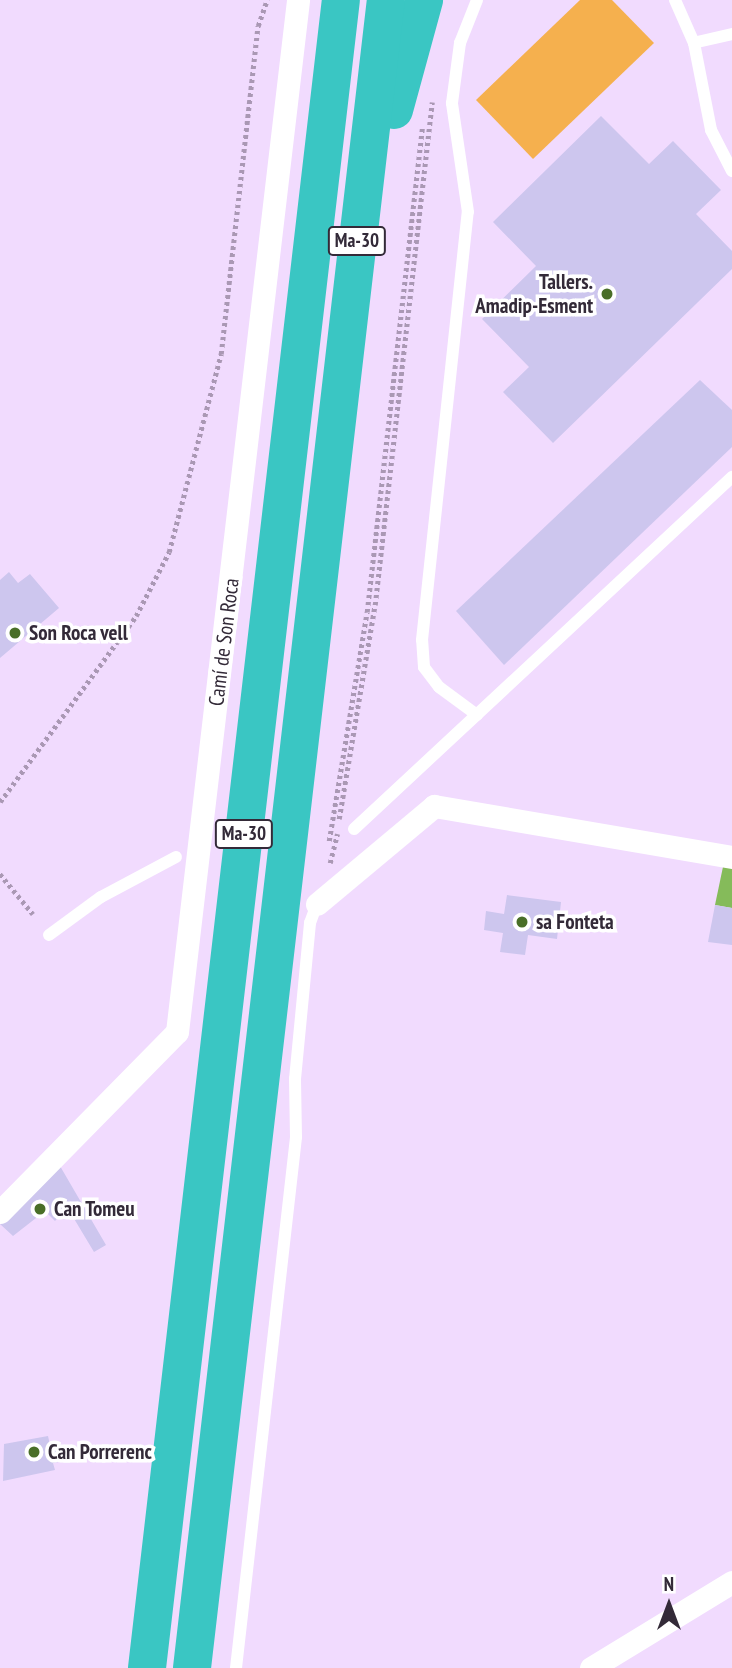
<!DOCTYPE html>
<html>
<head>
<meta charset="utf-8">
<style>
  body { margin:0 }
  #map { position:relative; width:732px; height:1668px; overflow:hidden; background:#f1dbfe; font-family:"PT Sans Narrow",sans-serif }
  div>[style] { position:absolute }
  .green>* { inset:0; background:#f5b04e }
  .water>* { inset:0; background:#85bb5a }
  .building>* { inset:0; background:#cdc6ee }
  .path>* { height:4.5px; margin-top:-2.25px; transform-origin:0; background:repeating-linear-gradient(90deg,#aa98b4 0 3.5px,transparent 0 7px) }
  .service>* { height:12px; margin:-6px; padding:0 6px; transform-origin:6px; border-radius:6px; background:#fff }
  .minor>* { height:23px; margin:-11.5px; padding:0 11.5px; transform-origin:11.5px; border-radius:11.5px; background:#fff }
  .trunk>* { height:38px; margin:-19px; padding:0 19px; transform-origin:19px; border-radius:19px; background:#3ac6c3 }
  .dots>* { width:19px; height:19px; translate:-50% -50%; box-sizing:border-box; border:4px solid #fff; border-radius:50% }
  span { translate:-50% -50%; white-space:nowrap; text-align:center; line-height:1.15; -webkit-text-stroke:7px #fff; paint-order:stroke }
  .shield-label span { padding:2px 5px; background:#fff; border:2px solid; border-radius:5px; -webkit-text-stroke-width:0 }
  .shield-label { font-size:19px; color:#332a38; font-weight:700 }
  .poi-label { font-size:21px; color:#332a38; font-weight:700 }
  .right { translate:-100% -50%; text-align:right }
  .left { translate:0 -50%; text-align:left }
  .street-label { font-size:21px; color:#332a38 }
  .north { position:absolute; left:634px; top:1570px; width:70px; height:70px; -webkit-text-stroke:5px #fff; paint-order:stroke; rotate:0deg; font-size:19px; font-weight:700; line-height:28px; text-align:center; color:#332a38 }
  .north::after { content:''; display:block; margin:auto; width:24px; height:32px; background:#332a38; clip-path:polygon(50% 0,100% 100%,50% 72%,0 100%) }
</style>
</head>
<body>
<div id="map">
  <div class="green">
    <i style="clip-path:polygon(580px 0,612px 0,654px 43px,533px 159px,476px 100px)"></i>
  </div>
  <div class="water">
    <i style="clip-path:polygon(724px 862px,732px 864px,732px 908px,715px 905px)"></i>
  </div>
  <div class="building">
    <i style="clip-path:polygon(601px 116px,649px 164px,673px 141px,721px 190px,696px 214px,732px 251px,732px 269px,553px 443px,503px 392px,529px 367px,482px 319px,536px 266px,493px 222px)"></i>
    <i style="clip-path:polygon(700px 380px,732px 410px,732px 447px,504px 665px,456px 611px)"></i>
    <i style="clip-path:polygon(9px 572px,18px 583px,30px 574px,59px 608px,0 658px,0 580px)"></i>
    <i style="clip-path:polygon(507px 895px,561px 902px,557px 939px,528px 935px,525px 955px,500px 952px,503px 933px,484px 930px,486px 911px,504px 914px)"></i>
    <i style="clip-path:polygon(715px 905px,732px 908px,732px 945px,708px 942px)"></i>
    <i style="clip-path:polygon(60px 1166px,106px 1245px,94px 1252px,67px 1207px,55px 1221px,45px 1211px,13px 1236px,0 1224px)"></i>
    <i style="clip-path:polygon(48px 1436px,50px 1445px,60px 1443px,64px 1461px,53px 1463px,55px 1470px,3px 1481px,4px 1444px)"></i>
  </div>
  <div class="path">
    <i style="left:0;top:802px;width:230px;rotate:-53.8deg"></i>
    <i style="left:136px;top:616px;width:72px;rotate:-62.7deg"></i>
    <i style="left:169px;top:552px;width:205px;rotate:-75.3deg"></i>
    <i style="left:221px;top:354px;width:330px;rotate:-83.6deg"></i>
    <i style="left:258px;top:26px;width:28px;rotate:-71deg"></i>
    <i style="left:339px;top:819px;width:217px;rotate:-80.5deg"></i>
    <i style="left:375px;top:605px;width:506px;rotate:-83.53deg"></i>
    <i style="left:329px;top:841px;width:232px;rotate:-80.6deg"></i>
    <i style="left:367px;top:612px;width:488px;rotate:-83.5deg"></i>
    <i style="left:330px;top:863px;width:30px;rotate:-76deg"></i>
    <i style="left:0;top:874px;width:52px;rotate:50.5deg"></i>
  </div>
  <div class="service">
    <i style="left:675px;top:0;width:47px;rotate:66.2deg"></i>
    <i style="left:732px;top:34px;width:39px;rotate:167deg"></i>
    <i style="left:694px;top:43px;width:89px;rotate:78.9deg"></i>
    <i style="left:711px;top:130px;width:46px;rotate:62.9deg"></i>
    <i style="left:477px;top:715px;width:47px;rotate:-143.6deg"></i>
    <i style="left:439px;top:687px;width:25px;rotate:-127deg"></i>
    <i style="left:424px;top:667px;width:27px;rotate:-94deg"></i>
    <i style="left:422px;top:640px;width:430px;rotate:-83.9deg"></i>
    <i style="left:468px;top:212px;width:110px;rotate:-98.4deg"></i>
    <i style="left:452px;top:103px;width:61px;rotate:-82.4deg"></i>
    <i style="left:460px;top:43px;width:46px;rotate:-68.4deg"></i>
    <i style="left:354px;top:829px;width:517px;rotate:-42.96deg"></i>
    <i style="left:49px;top:935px;width:64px;rotate:-36.2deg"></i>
    <i style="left:101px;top:897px;width:85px;rotate:-28.1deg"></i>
    <i style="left:236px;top:1668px;width:534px;rotate:-83.55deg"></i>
    <i style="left:296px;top:1137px;width:58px;rotate:-91deg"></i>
    <i style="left:295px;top:1079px;width:157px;rotate:-84.5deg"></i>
    <i style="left:310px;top:923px;width:20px;rotate:-70deg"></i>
  </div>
  <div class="minor">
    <i style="left:317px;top:904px;width:153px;rotate:-39.9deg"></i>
    <i style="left:434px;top:806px;width:302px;rotate:9.7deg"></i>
    <i style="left:0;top:1212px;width:252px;rotate:-45.5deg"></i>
    <i style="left:177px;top:1032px;width:1039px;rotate:-83.31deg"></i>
    <i style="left:591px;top:1668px;width:165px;rotate:-31.4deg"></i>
  </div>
  <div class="trunk">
    <i style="left:394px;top:110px;width:114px;rotate:-74.7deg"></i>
    <i style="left:147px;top:1668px;width:1679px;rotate:-83.37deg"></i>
    <i style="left:192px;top:1668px;width:1679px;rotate:-83.37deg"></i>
  </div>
  <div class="dots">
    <i style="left:607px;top:294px;background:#496e28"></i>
    <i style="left:15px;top:633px;background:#496e28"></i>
    <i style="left:522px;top:922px;background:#496e28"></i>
    <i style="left:40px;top:1209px;background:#496e28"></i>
    <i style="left:34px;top:1452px;background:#496e28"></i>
  </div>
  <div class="shield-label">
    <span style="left:357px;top:241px">Ma-30</span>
    <span style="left:244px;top:834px">Ma-30</span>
  </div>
  <div class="poi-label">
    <span class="right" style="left:593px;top:294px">Tallers.<br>Amadip-Esment</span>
    <span class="left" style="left:29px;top:633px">Son Roca vell</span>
    <span class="left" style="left:536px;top:922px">sa Fonteta</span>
    <span class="left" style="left:54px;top:1209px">Can Tomeu</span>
    <span class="left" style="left:48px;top:1452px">Can Porrerenc</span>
  </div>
  <div class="street-label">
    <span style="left:224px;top:642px;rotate:-83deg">Camí de Son Roca</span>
  </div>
  <div class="north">N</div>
</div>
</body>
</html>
